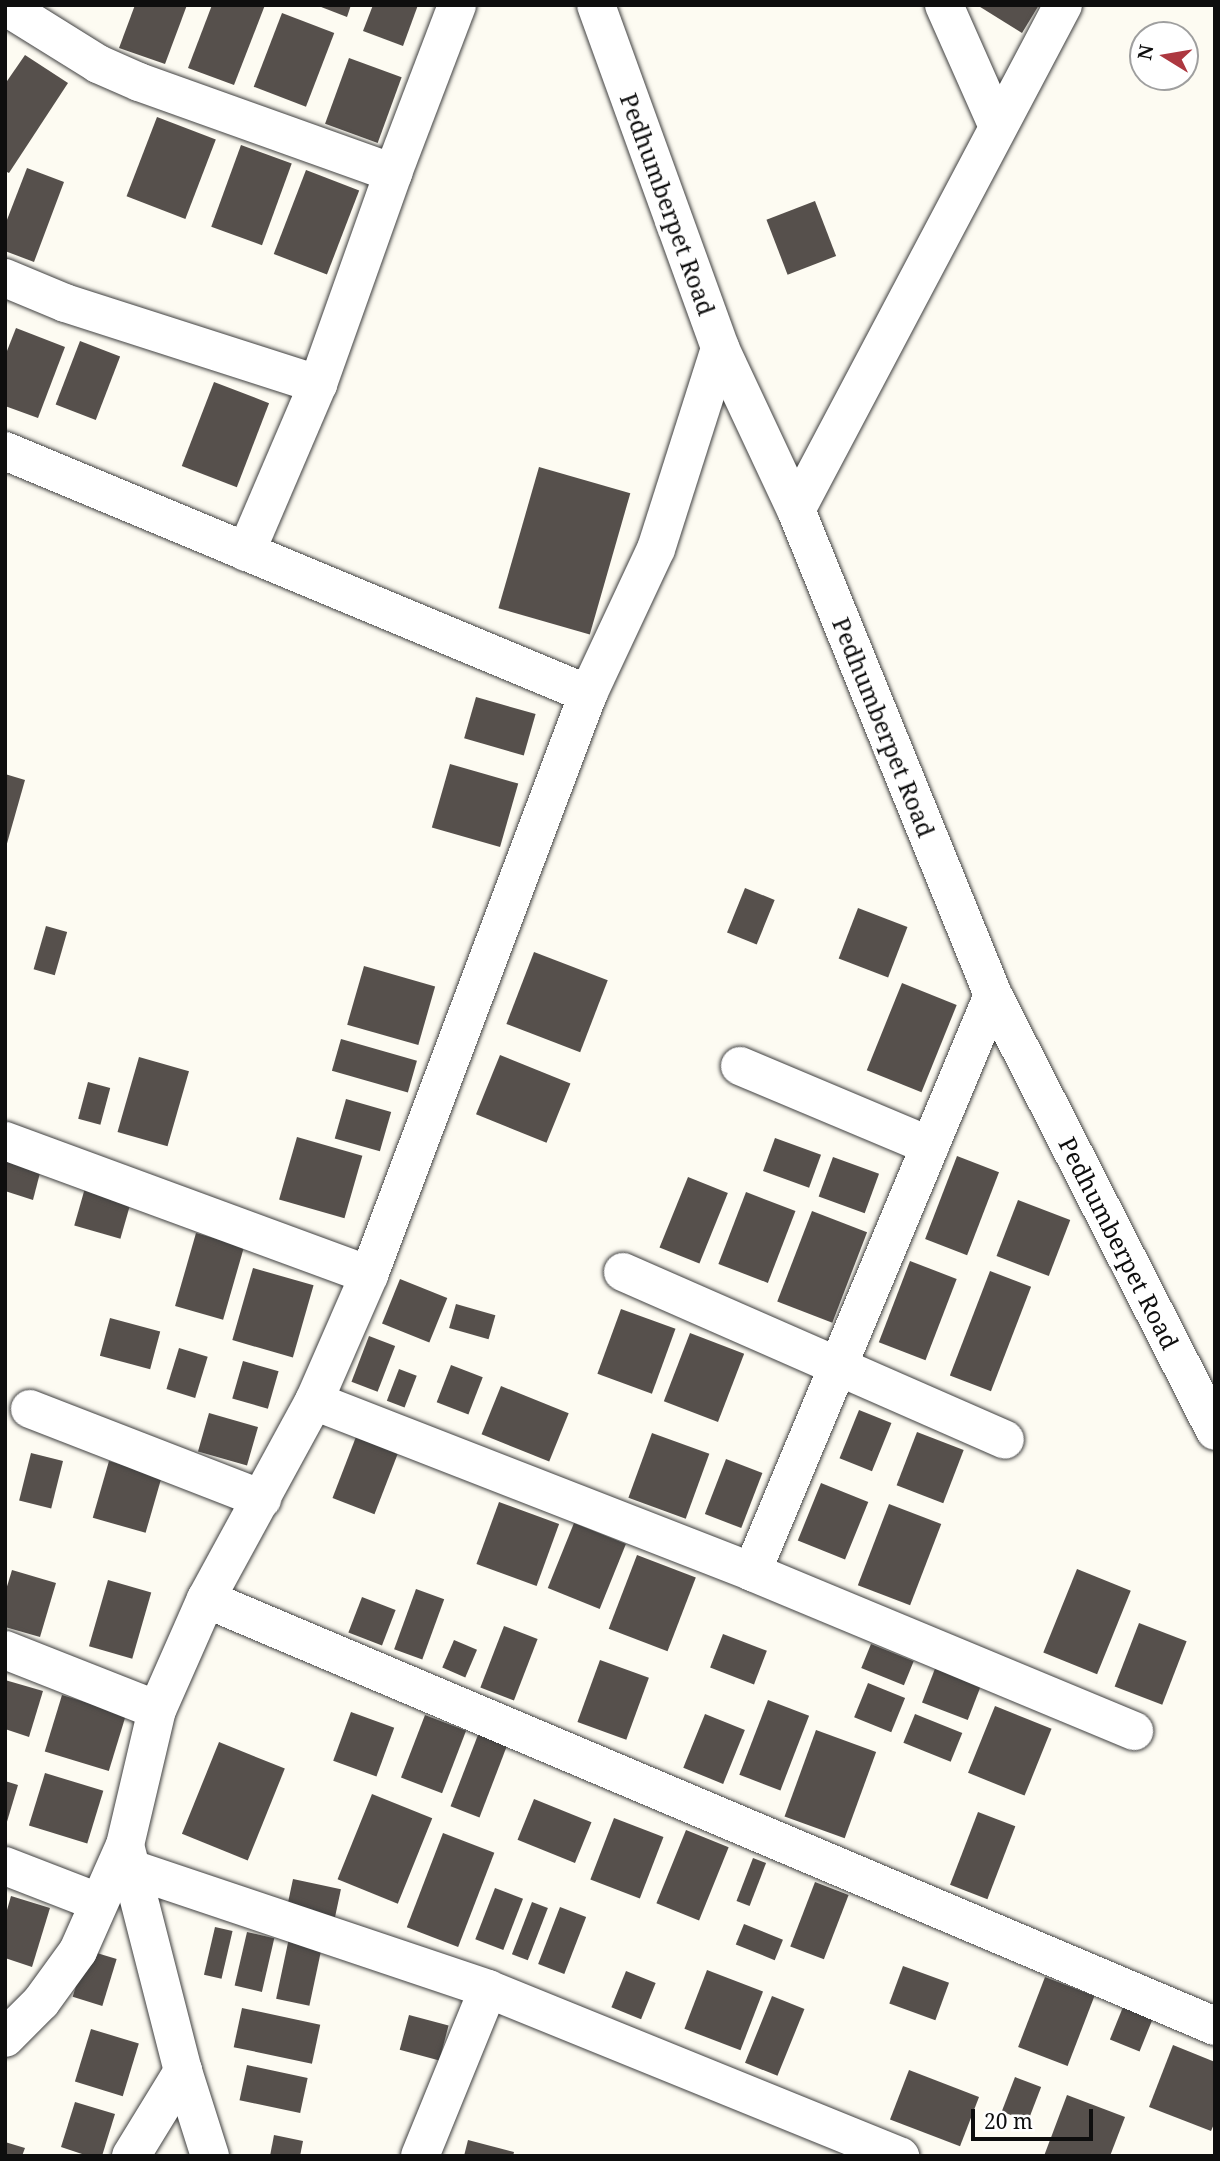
<!DOCTYPE html>
<html>
<head>
<meta charset="utf-8">
<style>
  body { margin:0 }
  #map { position:relative; width:1220px; height:2161px; overflow:hidden; background:#fdfbf2; font-family:"Noto Serif",serif }
  div>[style] { position:absolute }
  .building>* { inset:0; background:#56504c; transform-origin:0 0 }
  .roads { filter:drop-shadow(0 0 2px #414141) drop-shadow(0 0 2px #414141) }
  .minor>* { height:38px; margin:-19px; padding:0 19px; transform-origin:19px; border-radius:19px; background:#fff }
  span { translate:-50% -50%; white-space:nowrap; text-align:center; line-height:1.15; -webkit-text-stroke:7px #fff; paint-order:stroke }
  .street-label { font-size:24px; color:#0e0e0e }
  .frame { position:absolute; inset:0; border:7px solid #0e0e0e; pointer-events:none }
  .north { position:absolute; left:1129px; top:21px; width:70px; height:70px; box-sizing:border-box; background:#fff; border:2px solid #9f9f9f; border-radius:50%; rotate:281deg; font-size:19px; font-weight:700; line-height:28px; text-align:center; color:#0e0e0e }
  .north::after { content:''; display:block; margin:auto; width:24px; height:32px; background:#ad3840; clip-path:polygon(50% 0,100% 100%,50% 72%,0 100%) }
  .scale { position:absolute; left:971px; top:2109px; width:122px; height:32px; box-sizing:border-box; border:4px solid #0e0e0e; border-top:0; padding-left:9px; font-size:21px; line-height:24px; white-space:nowrap; color:#0e0e0e; -webkit-text-stroke:5px #fff; paint-order:stroke }
</style>
</head>
<body>
<div id="map">
  <div class="building">
    <i style="clip-path:polygon(135px 5px,187px 5px,165px 64px,119px 48px)"></i>
    <i style="clip-path:polygon(212px 5px,265px 5px,234px 85px,188px 68px)"></i>
    <i style="clip-path:polygon(316px 5px,351px 5px,347px 17px)"></i>
    <i style="clip-path:polygon(373px 5px,418px 5px,403px 46px,363px 31px)"></i>
    <i style="clip-path:polygon(977px 5px,1039px 5px,1022px 33px)"></i>
    <i style="left:282px;top:13px;width:56px;height:79px;rotate:21deg"></i>
    <i style="clip-path:polygon(25px 55px,68px 83px,9px 173px,5px 171px,5px 84px)"></i>
    <i style="left:349px;top:58px;width:56px;height:70px;rotate:20deg"></i>
    <i style="left:157px;top:117px;width:63px;height:85px;rotate:21deg"></i>
    <i style="left:241px;top:145px;width:54px;height:87px;rotate:20deg"></i>
    <i style="clip-path:polygon(27px 168px,64px 182px,34px 262px,5px 251px,5px 225px)"></i>
    <i style="left:306px;top:170px;width:57px;height:90px;rotate:21deg"></i>
    <i style="left:815px;top:201px;width:59px;height:52px;rotate:69deg"></i>
    <i style="clip-path:polygon(16px 328px,65px 347px,38px 418px,5px 406px,5px 356px)"></i>
    <i style="left:80px;top:341px;width:43px;height:68px;rotate:21deg"></i>
    <i style="left:214px;top:382px;width:59px;height:90px;rotate:21deg"></i>
    <i style="left:539px;top:467px;width:95px;height:147px;rotate:16deg"></i>
    <i style="left:476px;top:697px;width:62px;height:43px;rotate:16deg"></i>
    <i style="left:450px;top:764px;width:71px;height:66px;rotate:16deg"></i>
    <i style="clip-path:polygon(5px 774px,25px 780px,6px 847px,5px 847px)"></i>
    <i style="left:745px;top:888px;width:32px;height:48px;rotate:22deg"></i>
    <i style="left:858px;top:908px;width:53px;height:54px;rotate:21deg"></i>
    <i style="left:46px;top:926px;width:22px;height:45px;rotate:16deg"></i>
    <i style="left:534px;top:952px;width:79px;height:77px;rotate:21deg"></i>
    <i style="left:364px;top:966px;width:74px;height:61px;rotate:16deg"></i>
    <i style="left:902px;top:983px;width:59px;height:94px;rotate:22deg"></i>
    <i style="left:341px;top:1039px;width:79px;height:33px;rotate:16deg"></i>
    <i style="left:500px;top:1055px;width:76px;height:64px;rotate:22deg"></i>
    <i style="left:139px;top:1057px;width:52px;height:78px;rotate:16deg"></i>
    <i style="left:88px;top:1082px;width:23px;height:38px;rotate:15deg"></i>
    <i style="left:346px;top:1099px;width:47px;height:41px;rotate:16deg"></i>
    <i style="left:297px;top:1137px;width:68px;height:65px;rotate:16deg"></i>
    <i style="left:775px;top:1138px;width:49px;height:35px;rotate:20deg"></i>
    <i style="left:957px;top:1156px;width:45px;height:89px;rotate:21deg"></i>
    <i style="left:833px;top:1157px;width:49px;height:42px;rotate:20deg"></i>
    <i style="clip-path:polygon(5px 1159px,41px 1169px,33px 1200px,5px 1191px)"></i>
    <i style="left:688px;top:1177px;width:43px;height:76px;rotate:22deg"></i>
    <i style="left:85px;top:1188px;width:48px;height:39px;rotate:16deg"></i>
    <i style="left:746px;top:1192px;width:53px;height:77px;rotate:21deg"></i>
    <i style="left:1018px;top:1200px;width:56px;height:60px;rotate:21deg"></i>
    <i style="left:812px;top:1211px;width:59px;height:97px;rotate:21deg"></i>
    <i style="left:196px;top:1233px;width:50px;height:76px;rotate:16deg"></i>
    <i style="left:910px;top:1261px;width:50px;height:87px;rotate:21deg"></i>
    <i style="left:253px;top:1268px;width:63px;height:75px;rotate:16deg"></i>
    <i style="left:990px;top:1271px;width:44px;height:112px;rotate:21deg"></i>
    <i style="left:400px;top:1279px;width:51px;height:48px;rotate:22deg"></i>
    <i style="left:456px;top:1304px;width:41px;height:25px;rotate:16deg"></i>
    <i style="left:621px;top:1309px;width:58px;height:69px;rotate:20deg"></i>
    <i style="left:110px;top:1318px;width:52px;height:39px;rotate:15deg"></i>
    <i style="left:690px;top:1333px;width:58px;height:73px;rotate:21deg"></i>
    <i style="left:369px;top:1336px;width:28px;height:49px;rotate:21deg"></i>
    <i style="left:179px;top:1348px;width:30px;height:43px;rotate:17deg"></i>
    <i style="left:243px;top:1361px;width:37px;height:39px;rotate:16deg"></i>
    <i style="left:451px;top:1365px;width:34px;height:40px;rotate:21deg"></i>
    <i style="left:399px;top:1369px;width:19px;height:34px;rotate:21deg"></i>
    <i style="left:501px;top:1386px;width:73px;height:52px;rotate:22deg"></i>
    <i style="left:859px;top:1410px;width:35px;height:52px;rotate:22deg"></i>
    <i style="left:209px;top:1413px;width:51px;height:40px;rotate:16deg"></i>
    <i style="left:359px;top:1429px;width:45px;height:74px;rotate:21deg"></i>
    <i style="left:917px;top:1432px;width:50px;height:57px;rotate:21deg"></i>
    <i style="left:652px;top:1433px;width:61px;height:69px;rotate:20deg"></i>
    <i style="left:31px;top:1453px;width:33px;height:49px;rotate:14deg"></i>
    <i style="left:726px;top:1459px;width:39px;height:59px;rotate:21deg"></i>
    <i style="left:109px;top:1461px;width:55px;height:59px;rotate:16deg"></i>
    <i style="left:821px;top:1483px;width:51px;height:62px;rotate:22deg"></i>
    <i style="left:499px;top:1502px;width:64px;height:66px;rotate:20deg"></i>
    <i style="left:889px;top:1504px;width:56px;height:87px;rotate:21deg"></i>
    <i style="left:574px;top:1523px;width:56px;height:70px;rotate:22deg"></i>
    <i style="left:637px;top:1555px;width:63px;height:79px;rotate:21deg"></i>
    <i style="left:1077px;top:1569px;width:58px;height:90px;rotate:22deg"></i>
    <i style="clip-path:polygon(12px 1570px,56px 1583px,40px 1637px,5px 1627px,5px 1593px)"></i>
    <i style="left:108px;top:1580px;width:45px;height:69px;rotate:16deg"></i>
    <i style="left:416px;top:1589px;width:30px;height:64px;rotate:20deg"></i>
    <i style="left:362px;top:1597px;width:36px;height:38px;rotate:21deg"></i>
    <i style="left:1139px;top:1623px;width:51px;height:68px;rotate:21deg"></i>
    <i style="left:504px;top:1626px;width:36px;height:66px;rotate:21deg"></i>
    <i style="left:723px;top:1634px;width:47px;height:36px;rotate:21deg"></i>
    <i style="left:454px;top:1640px;width:25px;height:30px;rotate:23deg"></i>
    <i style="left:871px;top:1644px;width:46px;height:26px;rotate:22deg"></i>
    <i style="left:600px;top:1660px;width:52px;height:66px;rotate:20deg"></i>
    <i style="left:936px;top:1666px;width:49px;height:39px;rotate:21deg"></i>
    <i style="clip-path:polygon(5px 1680px,43px 1691px,29px 1737px,5px 1729px)"></i>
    <i style="left:868px;top:1683px;width:40px;height:37px;rotate:22deg"></i>
    <i style="left:62px;top:1695px;width:67px;height:59px;rotate:17deg"></i>
    <i style="left:768px;top:1700px;width:44px;height:80px;rotate:21deg"></i>
    <i style="left:995px;top:1706px;width:61px;height:72px;rotate:22deg"></i>
    <i style="left:351px;top:1712px;width:46px;height:52px;rotate:20deg"></i>
    <i style="left:705px;top:1714px;width:43px;height:58px;rotate:22deg"></i>
    <i style="left:915px;top:1714px;width:51px;height:31px;rotate:22deg"></i>
    <i style="left:425px;top:1715px;width:44px;height:67px;rotate:21deg"></i>
    <i style="left:481px;top:1727px;width:31px;height:85px;rotate:21deg"></i>
    <i style="left:816px;top:1730px;width:64px;height:92px;rotate:20deg"></i>
    <i style="left:219px;top:1742px;width:71px;height:99px;rotate:22deg"></i>
    <i style="left:45px;top:1773px;width:61px;height:55px;rotate:17deg"></i>
    <i style="clip-path:polygon(5px 1781px,18px 1785px,6px 1825px,5px 1825px)"></i>
    <i style="left:372px;top:1794px;width:65px;height:92px;rotate:22deg"></i>
    <i style="left:534px;top:1799px;width:62px;height:44px;rotate:22deg"></i>
    <i style="left:978px;top:1812px;width:40px;height:78px;rotate:21deg"></i>
    <i style="left:614px;top:1818px;width:53px;height:66px;rotate:21deg"></i>
    <i style="left:686px;top:1830px;width:46px;height:79px;rotate:22deg"></i>
    <i style="left:443px;top:1833px;width:55px;height:101px;rotate:21deg"></i>
    <i style="left:753px;top:1858px;width:14px;height:46px;rotate:21deg"></i>
    <i style="left:293px;top:1879px;width:49px;height:35px;rotate:12deg"></i>
    <i style="left:815px;top:1882px;width:36px;height:69px;rotate:21deg"></i>
    <i style="left:495px;top:1888px;width:30px;height:55px;rotate:21deg"></i>
    <i style="clip-path:polygon(11px 1896px,50px 1908px,32px 1967px,5px 1958px,5px 1917px)"></i>
    <i style="left:532px;top:1902px;width:17px;height:56px;rotate:21deg"></i>
    <i style="left:560px;top:1907px;width:28px;height:61px;rotate:21deg"></i>
    <i style="left:744px;top:1924px;width:42px;height:22px;rotate:22deg"></i>
    <i style="left:215px;top:1927px;width:18px;height:49px;rotate:13deg"></i>
    <i style="left:247px;top:1932px;width:28px;height:55px;rotate:13deg"></i>
    <i style="left:289px;top:1938px;width:34px;height:62px;rotate:12deg"></i>
    <i style="left:87px;top:1950px;width:31px;height:49px;rotate:17deg"></i>
    <i style="left:903px;top:1966px;width:49px;height:40px;rotate:20deg"></i>
    <i style="left:707px;top:1970px;width:60px;height:63px;rotate:21deg"></i>
    <i style="left:626px;top:1971px;width:32px;height:39px;rotate:22deg"></i>
    <i style="left:1045px;top:1977px;width:53px;height:75px;rotate:21deg"></i>
    <i style="left:772px;top:1996px;width:35px;height:72px;rotate:22deg"></i>
    <i style="left:1123px;top:2007px;width:32px;height:35px;rotate:22deg"></i>
    <i style="left:242px;top:2008px;width:80px;height:40px;rotate:12deg"></i>
    <i style="left:409px;top:2015px;width:41px;height:36px;rotate:15deg"></i>
    <i style="left:91px;top:2029px;width:50px;height:55px;rotate:17deg"></i>
    <i style="clip-path:polygon(1173px 2045px,1215px 2062px,1215px 2122px,1211px 2131px,1149px 2107px)"></i>
    <i style="left:247px;top:2065px;width:62px;height:36px;rotate:12deg"></i>
    <i style="left:909px;top:2070px;width:75px;height:53px;rotate:21deg"></i>
    <i style="left:1015px;top:2077px;width:28px;height:37px;rotate:21deg"></i>
    <i style="clip-path:polygon(1067px 2095px,1125px 2117px,1110px 2156px,1044px 2156px)"></i>
    <i style="clip-path:polygon(75px 2102px,115px 2114px,102px 2156px,88px 2156px,61px 2147px)"></i>
    <i style="clip-path:polygon(274px 2135px,303px 2141px,300px 2156px,270px 2156px)"></i>
    <i style="clip-path:polygon(468px 2140px,514px 2152px,513px 2156px,464px 2156px)"></i>
    <i style="clip-path:polygon(5px 2142px,25px 2148px,22px 2156px,5px 2156px)"></i>
  </div>
  <div class="roads">
    <div class="minor">
      <i style="left:596px;top:5px;width:365px;rotate:70.1deg"></i>
      <i style="left:720px;top:348px;width:179px;rotate:64.9deg"></i>
      <i style="left:796px;top:510px;width:523px;rotate:67.89deg"></i>
      <i style="left:993px;top:995px;width:489px;rotate:63deg"></i>
      <i style="left:944px;top:5px;width:133px;rotate:66.1deg"></i>
      <i style="left:5px;top:6px;width:110px;rotate:31.9deg"></i>
      <i style="left:98px;top:64px;width:45px;rotate:23.7deg"></i>
      <i style="left:139px;top:82px;width:270px;rotate:19.7deg"></i>
      <i style="left:5px;top:278px;width:65px;rotate:22.6deg"></i>
      <i style="left:65px;top:303px;width:266px;rotate:17.8deg"></i>
      <i style="left:5px;top:451px;width:632px;rotate:22.63deg"></i>
      <i style="left:796px;top:510px;width:571px;rotate:-62.13deg"></i>
      <i style="left:246px;top:552px;width:183px;rotate:-66.8deg"></i>
      <i style="left:318px;top:384px;width:224px;rotate:-70.4deg"></i>
      <i style="left:393px;top:173px;width:180px;rotate:-69.1deg"></i>
      <i style="left:740px;top:1066px;width:206px;rotate:22.8deg"></i>
      <i style="left:5px;top:1141px;width:388px;rotate:20.2deg"></i>
      <i style="left:623px;top:1272px;width:417px;rotate:23.7deg"></i>
      <i style="left:314px;top:1401px;width:470px;rotate:21.3deg"></i>
      <i style="left:752px;top:1572px;width:414px;rotate:22.6deg"></i>
      <i style="left:30px;top:1409px;width:249px;rotate:21.2deg"></i>
      <i style="left:752px;top:1572px;width:625px;rotate:-67.33deg"></i>
      <i style="left:206px;top:1599px;width:1096px;rotate:22.94deg"></i>
      <i style="left:5px;top:1650px;width:163px;rotate:21.5deg"></i>
      <i style="left:5px;top:1866px;width:100px;rotate:21.2deg"></i>
      <i style="left:132px;top:1869px;width:376px;rotate:18.6deg"></i>
      <i style="left:488px;top:1989px;width:445px;rotate:22.1deg"></i>
      <i style="left:5px;top:2038px;width:51px;rotate:-45deg"></i>
      <i style="left:41px;top:2002px;width:63px;rotate:-54deg"></i>
      <i style="left:78px;top:1951px;width:116px;rotate:-66.1deg"></i>
      <i style="left:131px;top:2156px;width:100px;rotate:-58.5deg"></i>
      <i style="left:210px;top:2156px;width:89px;rotate:-107.6deg"></i>
      <i style="left:183px;top:2071px;width:233px;rotate:-104.4deg"></i>
      <i style="left:125px;top:1845px;width:139px;rotate:-76.7deg"></i>
      <i style="left:157px;top:1710px;width:121px;rotate:-66.2deg"></i>
      <i style="left:206px;top:1599px;width:226px;rotate:-61.4deg"></i>
      <i style="left:314px;top:1401px;width:137px;rotate:-66.4deg"></i>
      <i style="left:369px;top:1275px;width:621px;rotate:-69.35deg"></i>
      <i style="left:588px;top:694px;width:160px;rotate:-64.9deg"></i>
      <i style="left:656px;top:549px;width:211px;rotate:-72.3deg"></i>
      <i style="left:420px;top:2156px;width:180px;rotate:-67.8deg"></i>
    </div>
  </div>
  <div class="street-label">
    <span style="left:668px;top:204px;rotate:70deg">Pedhumberpet Road</span>
    <span style="left:884px;top:727px;rotate:68deg">Pedhumberpet Road</span>
    <span style="left:1119px;top:1243px;rotate:63deg">Pedhumberpet Road</span>
  </div>
  <div class="frame"></div>
  <div class="north">N</div>
  <div class="scale">20 m</div>
</div>
</body>
</html>
